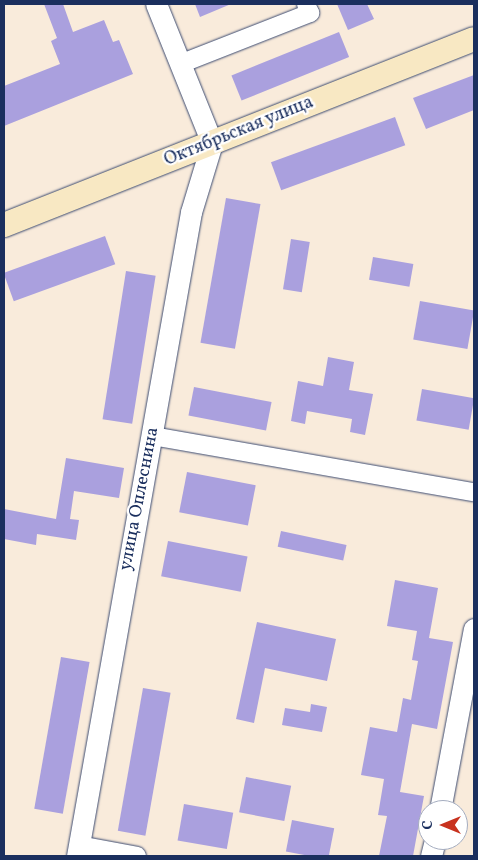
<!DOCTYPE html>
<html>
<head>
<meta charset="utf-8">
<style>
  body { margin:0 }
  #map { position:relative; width:478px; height:860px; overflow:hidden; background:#f9ebdb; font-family:Vollkorn,serif }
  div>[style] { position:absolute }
  .building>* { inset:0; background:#aaa0de; transform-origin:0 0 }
  .roads { filter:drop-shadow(0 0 1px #3c4b71) drop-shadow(0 0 1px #3c4b71) }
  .minor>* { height:18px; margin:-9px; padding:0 9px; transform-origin:9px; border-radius:9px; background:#fff }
  .tertiary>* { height:21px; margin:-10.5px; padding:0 10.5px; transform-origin:10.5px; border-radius:10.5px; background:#fff }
  .secondary>* { height:24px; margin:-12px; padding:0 12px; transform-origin:12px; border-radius:12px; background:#f8e8c3 }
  span { translate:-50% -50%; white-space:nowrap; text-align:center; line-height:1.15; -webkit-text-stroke:4.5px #fff; paint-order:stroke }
  .street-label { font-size:18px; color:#1b2f5e }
  .frame { position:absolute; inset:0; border:5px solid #1b2f5e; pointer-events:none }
  .north { position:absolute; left:418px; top:800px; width:50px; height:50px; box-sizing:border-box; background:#fff; border:1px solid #a4acbf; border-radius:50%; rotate:270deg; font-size:14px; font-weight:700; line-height:20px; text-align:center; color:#1b2f5e }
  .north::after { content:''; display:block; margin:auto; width:18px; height:22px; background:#c8321e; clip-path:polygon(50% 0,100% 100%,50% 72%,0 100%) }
</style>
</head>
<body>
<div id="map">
  <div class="building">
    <i style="clip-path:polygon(44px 4px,63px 4px,73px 32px,104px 20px,113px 42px,119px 40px,133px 74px,4px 126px,4px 86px,60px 64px,51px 41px,57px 38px)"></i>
    <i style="clip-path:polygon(195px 4px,231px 4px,200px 17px)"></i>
    <i style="clip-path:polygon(337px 4px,367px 4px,374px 19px,348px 30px)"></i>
    <i style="left:339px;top:32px;width:27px;height:116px;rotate:68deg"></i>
    <i style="clip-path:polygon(474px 75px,474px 110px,426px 129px,413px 98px)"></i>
    <i style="left:395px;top:117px;width:30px;height:132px;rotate:70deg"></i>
    <i style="left:226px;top:198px;width:35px;height:147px;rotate:10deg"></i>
    <i style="left:105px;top:236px;width:30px;height:108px;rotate:70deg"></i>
    <i style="left:291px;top:239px;width:19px;height:51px;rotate:9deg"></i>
    <i style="left:373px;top:257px;width:41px;height:23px;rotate:10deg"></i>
    <i style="left:126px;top:271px;width:30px;height:150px;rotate:9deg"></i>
    <i style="left:420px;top:301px;width:55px;height:39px;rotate:10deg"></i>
    <i style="clip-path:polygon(328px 357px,354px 362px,349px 390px,373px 394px,365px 435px,350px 432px,352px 419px,307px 411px,305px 424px,291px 421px,298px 381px,323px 386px)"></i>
    <i style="left:194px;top:387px;width:79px;height:29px;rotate:11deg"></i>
    <i style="left:422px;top:389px;width:53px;height:32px;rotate:10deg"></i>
    <i style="clip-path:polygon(66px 458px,124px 468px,119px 498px,74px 491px,70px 519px,79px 520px,76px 540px,37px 534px,36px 545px,4px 539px,4px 509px,56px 519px)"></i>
    <i style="left:187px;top:472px;width:70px;height:41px;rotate:11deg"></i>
    <i style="left:281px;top:531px;width:67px;height:16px;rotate:12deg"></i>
    <i style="left:168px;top:541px;width:81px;height:36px;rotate:11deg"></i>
    <i style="clip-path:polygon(395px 580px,438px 588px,429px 638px,453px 642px,437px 729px,412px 724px,400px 792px,424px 796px,413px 856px,379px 856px,387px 816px,378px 815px,384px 779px,361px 775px,370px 727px,397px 732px,403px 698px,411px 700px,418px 661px,412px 660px,417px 631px,387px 626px)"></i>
    <i style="clip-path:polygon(257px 622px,336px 639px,327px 681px,265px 668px,254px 723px,236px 719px)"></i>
    <i style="left:61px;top:657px;width:29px;height:154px;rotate:10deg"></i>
    <i style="left:143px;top:688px;width:28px;height:145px;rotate:10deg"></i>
    <i style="clip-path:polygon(311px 704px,327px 707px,322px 732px,282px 725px,285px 708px,310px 712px)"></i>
    <i style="left:246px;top:777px;width:46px;height:36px;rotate:11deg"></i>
    <i style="left:184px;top:804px;width:50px;height:37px;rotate:10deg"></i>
    <i style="left:292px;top:820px;width:43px;height:32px;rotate:11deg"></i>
  </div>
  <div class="roads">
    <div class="minor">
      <i style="left:180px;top:64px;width:140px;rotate:-21.4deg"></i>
      <i style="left:310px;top:13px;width:10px;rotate:-114deg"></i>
      <i style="left:152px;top:436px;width:327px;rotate:9.9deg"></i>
      <i style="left:79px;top:845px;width:59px;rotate:10.7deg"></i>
    </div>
    <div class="tertiary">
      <i style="left:440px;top:810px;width:184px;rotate:-79.4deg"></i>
      <i style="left:77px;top:856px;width:654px;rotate:-79.96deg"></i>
      <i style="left:191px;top:212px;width:72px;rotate:-73.1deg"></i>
      <i style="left:212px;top:143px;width:150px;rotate:-111.9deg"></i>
      <i style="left:431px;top:856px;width:16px;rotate:-76deg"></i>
    </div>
    <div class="secondary">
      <i style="left:4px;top:225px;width:505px;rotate:-21.59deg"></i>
    </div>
  </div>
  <div class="street-label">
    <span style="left:239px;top:132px;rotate:-22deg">Октябрьская улица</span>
    <span style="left:140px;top:499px;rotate:-79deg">улица Оплеснина</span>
  </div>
  <div class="frame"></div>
  <div class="north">С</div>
</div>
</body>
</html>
